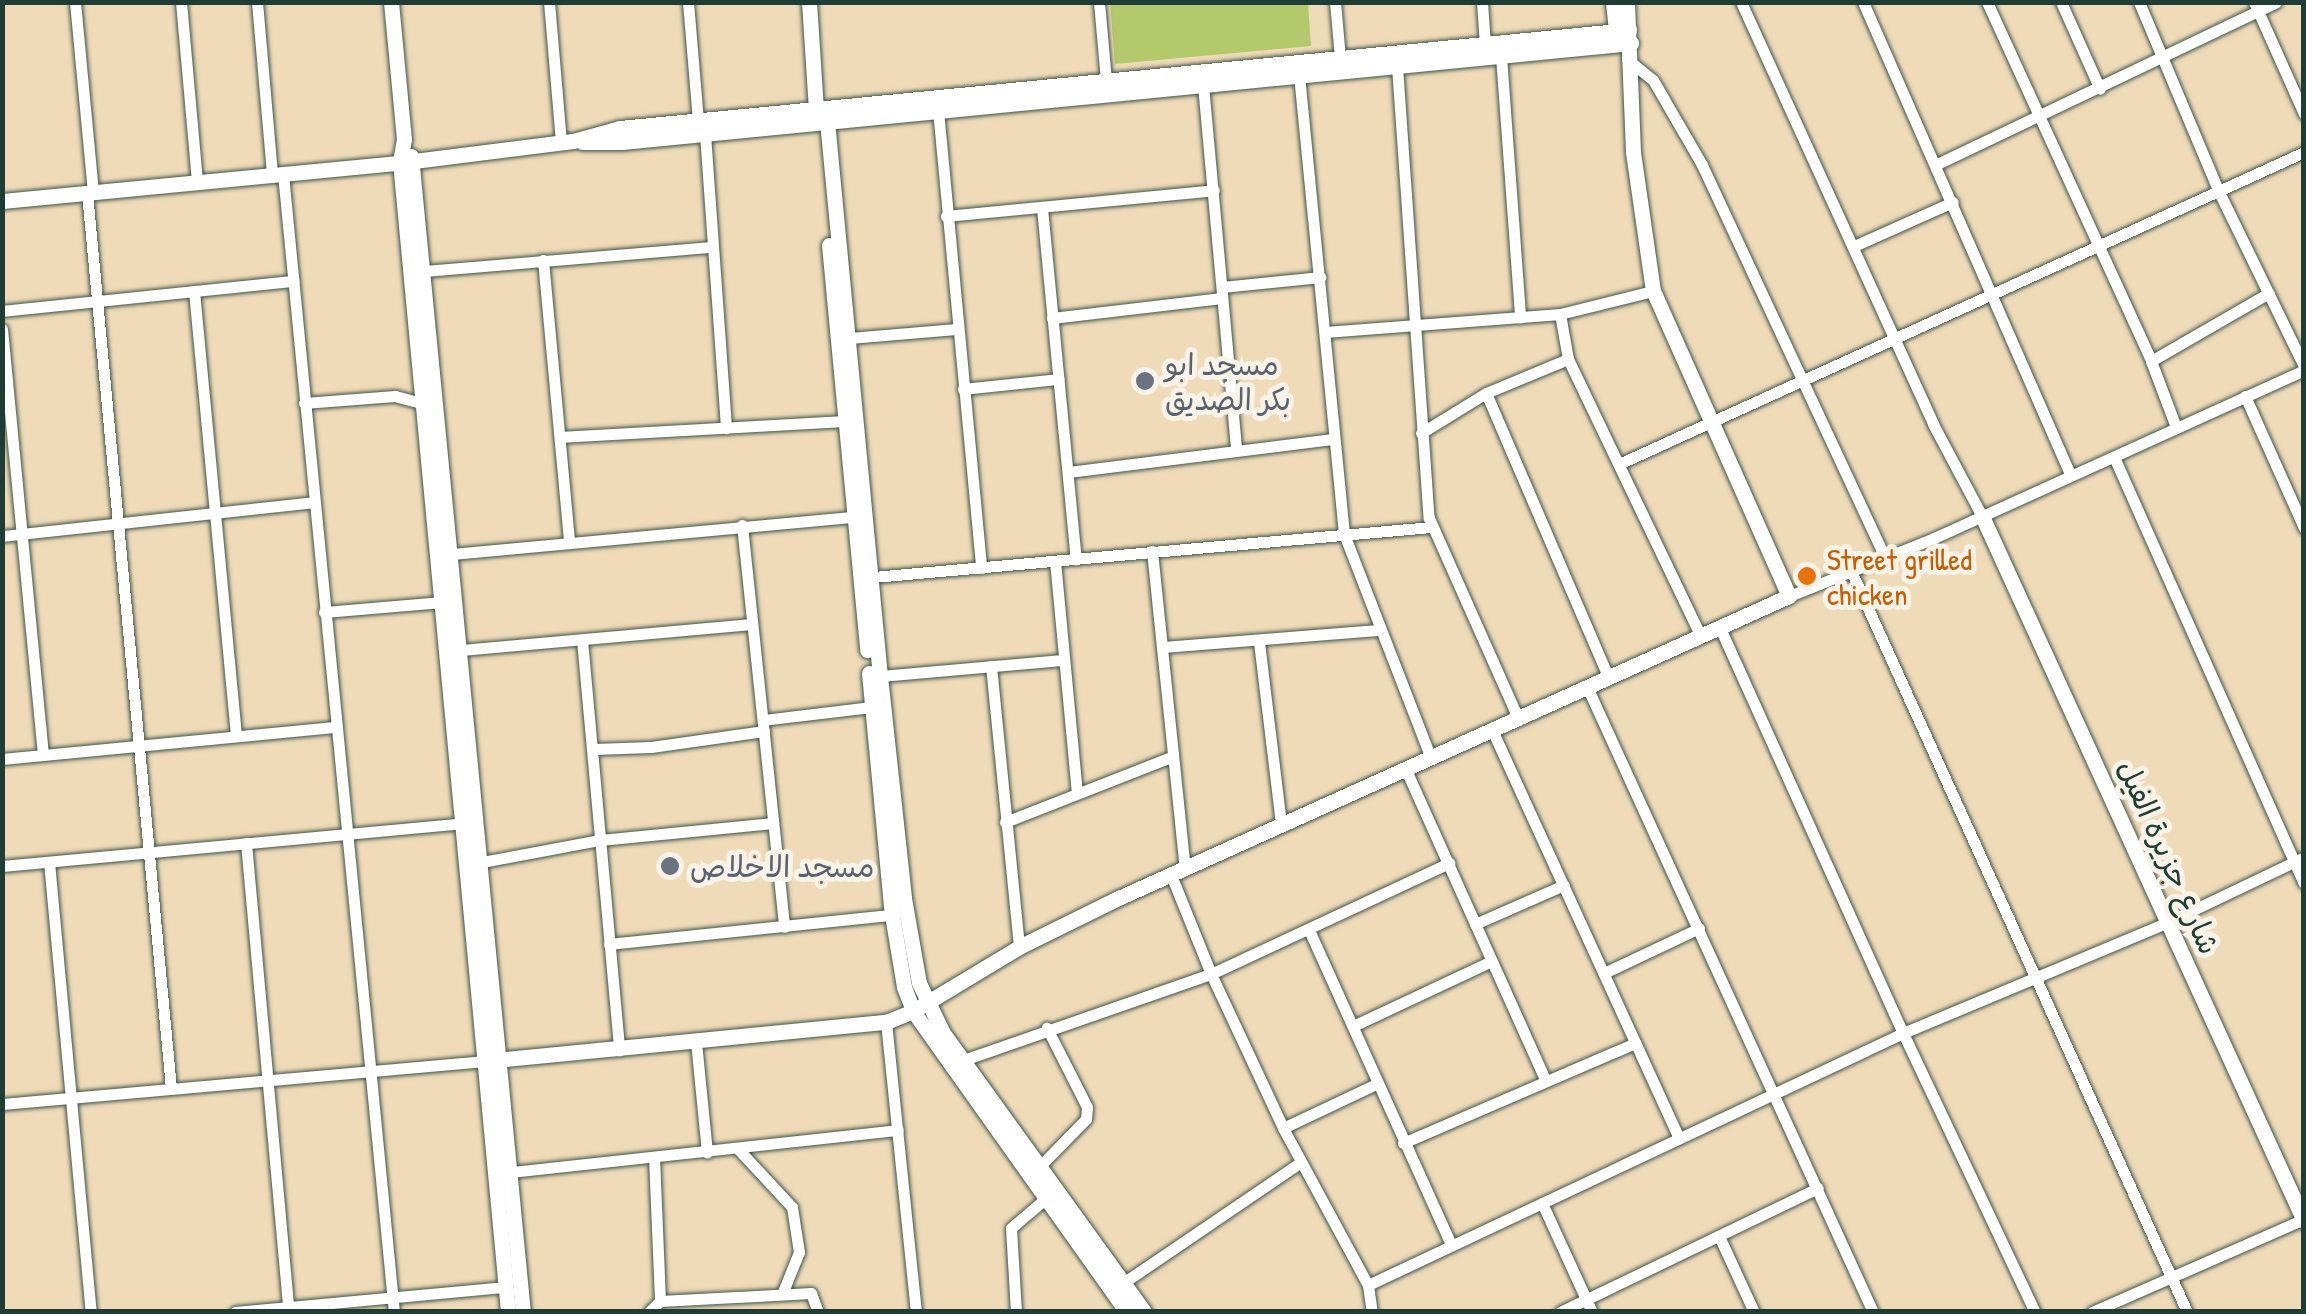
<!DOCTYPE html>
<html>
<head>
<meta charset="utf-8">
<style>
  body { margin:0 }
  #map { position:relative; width:2306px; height:1314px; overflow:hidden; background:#f0dbb9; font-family:"Patrick Hand","Playpen Sans Arabic",sans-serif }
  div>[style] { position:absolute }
  .green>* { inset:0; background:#b4c86c }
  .roads { filter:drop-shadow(0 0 2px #3e5548) drop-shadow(0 0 2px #3e5548) }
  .street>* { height:11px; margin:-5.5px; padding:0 5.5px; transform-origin:5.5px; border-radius:5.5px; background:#fff }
  .secondary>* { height:15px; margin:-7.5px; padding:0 7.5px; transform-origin:7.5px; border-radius:7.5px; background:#fff }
  .dots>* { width:28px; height:28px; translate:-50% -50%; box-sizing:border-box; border:5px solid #f7f3e8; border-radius:50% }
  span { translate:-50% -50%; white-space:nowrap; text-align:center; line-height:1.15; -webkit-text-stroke:10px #f7f3e8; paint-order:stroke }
  .worship-label { font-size:30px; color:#5b616d }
  .left { translate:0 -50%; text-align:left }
  .food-label { font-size:30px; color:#c56008 }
  .street-label { font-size:30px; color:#1f3d34 }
  .frame { position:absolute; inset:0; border:5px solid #1f3d34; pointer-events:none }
</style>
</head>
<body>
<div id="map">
  <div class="green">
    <i style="clip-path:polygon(1110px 3px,1308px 3px,1311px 46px,1115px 64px)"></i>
  </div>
  <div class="roads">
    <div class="street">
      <i style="left:75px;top:2px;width:191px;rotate:84.6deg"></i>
      <i style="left:181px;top:2px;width:181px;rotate:84.9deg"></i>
      <i style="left:257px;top:2px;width:174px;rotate:85deg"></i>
      <i style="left:549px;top:2px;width:141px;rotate:85.1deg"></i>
      <i style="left:688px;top:2px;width:119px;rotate:85.2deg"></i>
      <i style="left:1099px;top:2px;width:78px;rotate:84.9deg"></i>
      <i style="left:1335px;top:2px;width:56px;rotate:84.9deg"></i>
      <i style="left:1482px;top:2px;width:43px;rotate:86deg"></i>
      <i style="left:1741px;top:2px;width:464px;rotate:65.5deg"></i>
      <i style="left:1933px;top:424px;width:104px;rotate:62deg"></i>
      <i style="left:1863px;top:2px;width:515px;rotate:66.32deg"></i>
      <i style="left:1987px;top:2px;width:395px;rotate:65.4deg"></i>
      <i style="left:2151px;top:361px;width:71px;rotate:69.3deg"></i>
      <i style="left:2061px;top:2px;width:95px;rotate:65.9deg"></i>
      <i style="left:2139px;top:2px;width:206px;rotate:67.2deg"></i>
      <i style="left:2219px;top:192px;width:194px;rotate:64deg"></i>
      <i style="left:2254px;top:2px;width:123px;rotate:65.9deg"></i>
      <i style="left:1501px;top:56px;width:262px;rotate:85.8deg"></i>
      <i style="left:1627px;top:59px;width:33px;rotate:39deg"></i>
      <i style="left:1653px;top:80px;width:98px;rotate:60deg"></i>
      <i style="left:1702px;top:165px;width:435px;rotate:65deg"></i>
      <i style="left:1397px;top:66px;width:453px;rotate:86deg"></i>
      <i style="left:1429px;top:518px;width:221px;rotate:66deg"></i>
      <i style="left:1299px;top:75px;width:461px;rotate:84.4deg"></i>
      <i style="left:1344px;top:534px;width:240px;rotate:68.8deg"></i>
      <i style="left:1203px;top:85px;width:365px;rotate:84.8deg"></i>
      <i style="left:938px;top:110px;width:460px;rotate:84.6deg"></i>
      <i style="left:705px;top:134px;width:295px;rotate:85.9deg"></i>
      <i style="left:1935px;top:165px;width:378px;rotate:-25.5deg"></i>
      <i style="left:283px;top:174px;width:1143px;rotate:84.43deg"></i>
      <i style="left:87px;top:193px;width:900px;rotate:84.64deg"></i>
      <i style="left:1042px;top:208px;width:353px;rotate:84.5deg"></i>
      <i style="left:946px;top:216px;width:269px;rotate:-5.5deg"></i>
      <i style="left:1854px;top:246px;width:108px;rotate:-24deg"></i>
      <i style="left:543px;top:260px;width:282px;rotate:84.7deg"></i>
      <i style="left:424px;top:271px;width:289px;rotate:-4.8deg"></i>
      <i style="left:1222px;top:287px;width:99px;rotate:-5.8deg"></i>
      <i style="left:194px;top:291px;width:446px;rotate:84.6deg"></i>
      <i style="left:2px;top:311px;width:293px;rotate:-5.9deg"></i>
      <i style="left:1560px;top:314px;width:46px;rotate:79.9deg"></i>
      <i style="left:1568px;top:359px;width:308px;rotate:64.4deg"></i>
      <i style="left:1052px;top:318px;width:171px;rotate:-6.7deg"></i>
      <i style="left:2px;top:329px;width:427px;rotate:84.5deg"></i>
      <i style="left:1325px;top:332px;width:236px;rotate:-4.4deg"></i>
      <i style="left:1560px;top:314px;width:96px;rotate:-13.9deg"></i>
      <i style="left:849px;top:338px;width:108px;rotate:-4.8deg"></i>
      <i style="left:2151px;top:361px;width:136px;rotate:-30deg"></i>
      <i style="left:963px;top:389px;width:96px;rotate:-6deg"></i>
      <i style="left:1486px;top:393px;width:311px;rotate:66.7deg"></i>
      <i style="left:2245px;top:396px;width:145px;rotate:65.9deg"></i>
      <i style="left:304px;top:403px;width:91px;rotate:-4.4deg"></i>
      <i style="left:395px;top:396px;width:28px;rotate:15deg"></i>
      <i style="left:1421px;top:433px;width:76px;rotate:-31.6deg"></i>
      <i style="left:1486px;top:393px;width:89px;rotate:-22.5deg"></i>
      <i style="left:560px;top:437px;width:284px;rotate:-3.2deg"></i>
      <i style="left:2114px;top:457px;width:466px;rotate:66deg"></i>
      <i style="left:1621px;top:463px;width:750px;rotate:-24.48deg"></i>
      <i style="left:1068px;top:472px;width:267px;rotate:-7.1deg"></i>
      <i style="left:742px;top:525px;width:404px;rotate:84deg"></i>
      <i style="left:2px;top:536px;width:314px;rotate:-6.2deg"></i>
      <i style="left:1152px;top:551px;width:319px;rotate:84.1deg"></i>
      <i style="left:452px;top:554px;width:401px;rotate:-5.3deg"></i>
      <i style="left:1055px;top:561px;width:233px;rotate:84.6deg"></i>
      <i style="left:1852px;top:573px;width:811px;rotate:65.61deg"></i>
      <i style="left:862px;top:578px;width:571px;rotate:-5.12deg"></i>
      <i style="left:1789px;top:596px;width:156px;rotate:-21.8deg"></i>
      <i style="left:1934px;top:538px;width:406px;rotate:-24.4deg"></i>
      <i style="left:324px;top:612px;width:119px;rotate:-4.8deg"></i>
      <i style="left:1720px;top:628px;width:444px;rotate:65.7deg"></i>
      <i style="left:1903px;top:1033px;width:309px;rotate:64.7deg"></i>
      <i style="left:582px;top:640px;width:412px;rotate:84.8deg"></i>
      <i style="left:1259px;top:642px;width:183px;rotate:83.1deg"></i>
      <i style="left:1162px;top:647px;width:217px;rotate:-4.5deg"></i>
      <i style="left:461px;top:650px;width:292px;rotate:-5.1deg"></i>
      <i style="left:991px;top:666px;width:282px;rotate:84.3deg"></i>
      <i style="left:880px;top:676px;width:183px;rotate:-5deg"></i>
      <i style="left:1588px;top:689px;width:685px;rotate:65.42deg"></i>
      <i style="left:763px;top:720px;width:110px;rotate:-6.8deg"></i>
      <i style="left:1493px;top:732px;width:445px;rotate:65.4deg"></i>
      <i style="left:594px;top:749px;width:57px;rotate:-2deg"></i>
      <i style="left:651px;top:747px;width:114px;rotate:-8.1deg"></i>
      <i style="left:2px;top:759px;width:336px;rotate:-5.5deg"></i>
      <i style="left:1406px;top:770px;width:341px;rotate:65.8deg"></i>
      <i style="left:1005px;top:822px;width:180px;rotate:-21.4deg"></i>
      <i style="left:246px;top:843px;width:471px;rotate:84.8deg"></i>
      <i style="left:49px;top:862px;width:452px;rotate:84.7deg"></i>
      <i style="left:482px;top:862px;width:120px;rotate:-10.6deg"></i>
      <i style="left:600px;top:840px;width:174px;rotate:-5.6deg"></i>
      <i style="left:2px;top:866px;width:464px;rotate:-5.3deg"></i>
      <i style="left:1171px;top:875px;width:107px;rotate:68deg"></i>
      <i style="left:1211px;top:974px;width:170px;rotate:64.9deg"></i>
      <i style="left:1283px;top:1128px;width:179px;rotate:61.6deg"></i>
      <i style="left:1368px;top:1285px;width:27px;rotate:82deg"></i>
      <i style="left:1475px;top:924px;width:97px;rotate:-23.7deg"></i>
      <i style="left:1309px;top:930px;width:346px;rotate:65.7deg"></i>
      <i style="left:609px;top:944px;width:284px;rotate:-5.9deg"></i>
      <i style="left:1604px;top:973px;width:105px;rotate:-25.3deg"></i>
      <i style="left:886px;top:1022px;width:292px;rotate:84.1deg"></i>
      <i style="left:1353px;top:1026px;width:153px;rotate:-25.1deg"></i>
      <i style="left:696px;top:1042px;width:111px;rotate:84.3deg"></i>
      <i style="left:958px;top:1062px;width:268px;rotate:-19.2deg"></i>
      <i style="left:1211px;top:974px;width:263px;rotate:-25deg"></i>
      <i style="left:2px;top:1104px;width:485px;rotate:-5.1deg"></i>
      <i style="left:1283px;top:1128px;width:105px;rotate:-25.3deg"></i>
      <i style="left:1403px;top:1143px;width:253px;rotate:-23.3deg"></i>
      <i style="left:739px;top:1150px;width:78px;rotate:47.1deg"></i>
      <i style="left:792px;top:1207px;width:46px;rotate:81.2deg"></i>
      <i style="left:799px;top:1252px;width:45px;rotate:112deg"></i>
      <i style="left:654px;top:1157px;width:144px;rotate:87.6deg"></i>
      <i style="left:1039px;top:1167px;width:67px;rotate:-45.6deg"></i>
      <i style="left:1086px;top:1119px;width:12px;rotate:-85deg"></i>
      <i style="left:1087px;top:1107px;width:89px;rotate:-116.9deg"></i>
      <i style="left:511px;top:1172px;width:389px;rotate:-6.2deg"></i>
      <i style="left:1542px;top:1203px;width:120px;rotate:65.4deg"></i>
      <i style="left:1719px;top:1236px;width:84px;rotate:65.3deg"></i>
      <i style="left:1123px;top:1283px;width:215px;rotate:-34.2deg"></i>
      <i style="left:1368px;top:1285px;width:591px;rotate:-25.22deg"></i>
      <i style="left:1903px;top:1033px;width:287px;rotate:-22.7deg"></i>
      <i style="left:2168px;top:922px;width:151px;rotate:-25.5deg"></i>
      <i style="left:235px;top:1312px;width:272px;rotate:-5.3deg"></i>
      <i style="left:649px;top:1312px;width:16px;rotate:-45deg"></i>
      <i style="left:660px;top:1301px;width:151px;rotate:-3deg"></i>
      <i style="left:811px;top:1293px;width:20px;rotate:70deg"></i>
      <i style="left:1016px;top:1312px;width:84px;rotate:-93.4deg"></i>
      <i style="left:1011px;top:1228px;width:45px;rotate:-40.5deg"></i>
      <i style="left:1560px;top:1312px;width:286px;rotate:-25.7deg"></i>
      <i style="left:2092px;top:1312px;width:232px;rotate:-23.7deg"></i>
    </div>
    <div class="secondary">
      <i style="left:391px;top:2px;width:138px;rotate:84.6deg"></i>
      <i style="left:404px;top:139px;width:23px;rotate:100deg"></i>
      <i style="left:400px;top:162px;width:1155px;rotate:84.63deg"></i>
      <i style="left:809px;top:2px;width:108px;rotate:86.3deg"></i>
      <i style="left:1613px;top:2px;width:36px;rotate:84deg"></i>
      <i style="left:827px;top:121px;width:558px;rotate:84.55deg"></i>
      <i style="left:880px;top:676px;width:223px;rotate:83.8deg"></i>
      <i style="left:904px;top:898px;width:86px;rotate:80deg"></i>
      <i style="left:919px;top:983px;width:55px;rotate:64.4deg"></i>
      <i style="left:943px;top:1033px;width:344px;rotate:54.2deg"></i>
      <i style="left:582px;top:142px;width:40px"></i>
      <i style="left:622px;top:142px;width:1014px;rotate:-5.6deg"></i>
      <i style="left:411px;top:156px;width:1161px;rotate:84.47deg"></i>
      <i style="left:2px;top:201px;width:414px;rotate:-5.5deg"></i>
      <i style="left:414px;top:161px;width:160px;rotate:-7.2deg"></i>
      <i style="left:573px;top:141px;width:49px;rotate:-15.5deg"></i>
      <i style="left:620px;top:128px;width:1014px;rotate:-5.55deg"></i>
      <i style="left:829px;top:245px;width:407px;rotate:84.6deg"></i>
      <i style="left:1982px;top:516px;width:775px;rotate:65.45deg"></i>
      <i style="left:869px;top:673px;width:243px;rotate:84.6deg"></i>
      <i style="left:892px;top:915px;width:73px;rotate:80.5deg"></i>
      <i style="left:904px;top:987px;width:26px;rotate:69deg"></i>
      <i style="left:913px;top:1011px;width:369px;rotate:54.6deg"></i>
      <i style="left:485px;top:1061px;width:403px;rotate:-5.6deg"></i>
      <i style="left:886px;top:1022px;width:29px;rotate:-22deg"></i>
      <i style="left:913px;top:1011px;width:124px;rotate:-31.1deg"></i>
      <i style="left:1019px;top:947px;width:106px;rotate:-26.3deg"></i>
      <i style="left:1114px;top:900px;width:740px;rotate:-24.25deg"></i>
      <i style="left:1789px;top:596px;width:334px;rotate:-114deg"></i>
      <i style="left:1653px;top:291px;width:140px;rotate:-98.2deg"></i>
      <i style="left:1633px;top:152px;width:150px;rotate:-92.3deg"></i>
    </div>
  </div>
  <div class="dots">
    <i style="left:1145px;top:381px;background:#6b7280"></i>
    <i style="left:1807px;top:576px;background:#e8710a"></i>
    <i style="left:670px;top:866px;background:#6b7280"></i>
  </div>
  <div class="worship-label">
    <span class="left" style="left:1165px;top:381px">مسجد ابو<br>بكر الصديق</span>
    <span class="left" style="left:690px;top:866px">مسجد الاخلاص</span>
  </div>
  <div class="food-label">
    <span class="left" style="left:1827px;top:576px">Street grilled<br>chicken</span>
  </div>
  <div class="street-label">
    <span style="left:2169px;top:857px;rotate:66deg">شارع جزيرة الفيل</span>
  </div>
  <div class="frame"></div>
</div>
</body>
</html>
